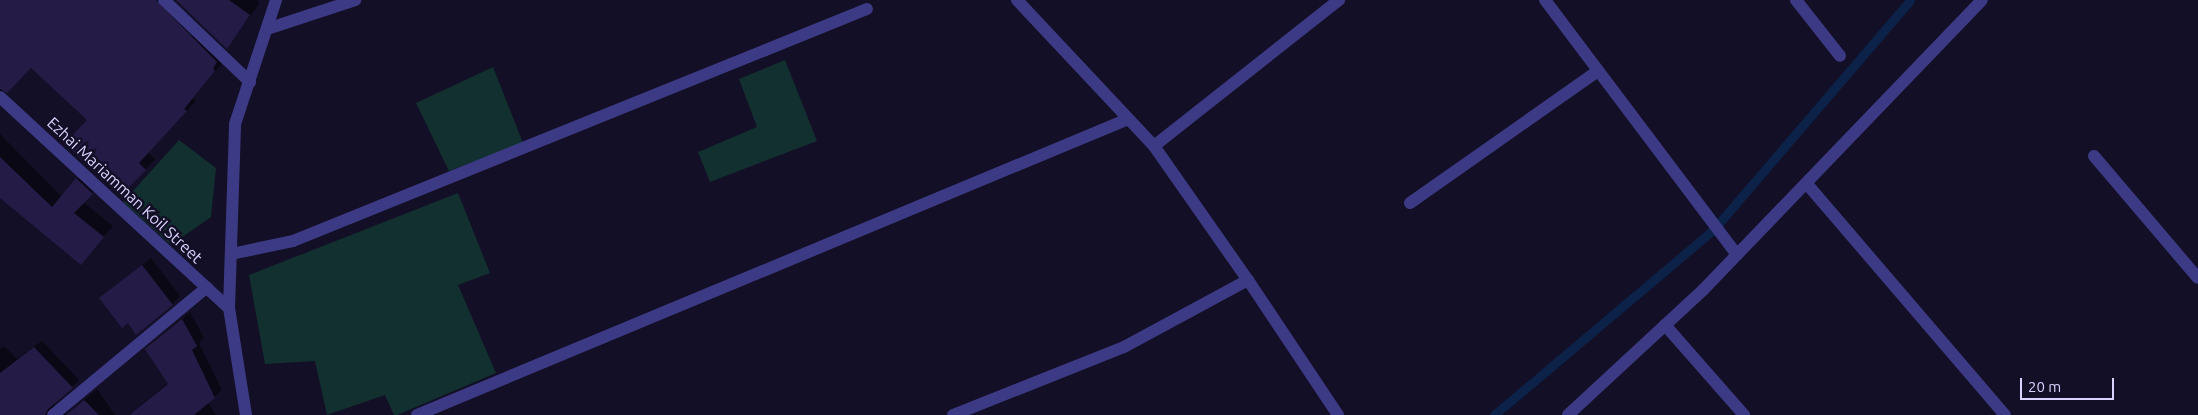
<!DOCTYPE html>
<html>
<head>
<meta charset="utf-8">
<style>
  body { margin:0 }
  #map { position:relative; width:2198px; height:415px; overflow:hidden; background:#130f26; font-family:Ubuntu,sans-serif }
  div>[style] { position:absolute }
  .green>* { inset:0; background:#12302f }
  .shadow>* { inset:0; background:#0007 }
  .stream>* { height:9px; margin:-4.5px; padding:0 4.5px; transform-origin:4.5px; border-radius:4.5px; background:#0c2248 }
  .building>* { inset:0; background:#241b47 }
  .minor>* { height:12px; margin:-6px; padding:0 6px; transform-origin:6px; border-radius:6px; background:#3d3a85 }
  .tertiary>* { height:12px; margin:-6px; padding:0 6px; transform-origin:6px; border-radius:6px; background:#3d3a85 }
  span { translate:-50% -50%; white-space:nowrap; text-align:center; line-height:1.15; -webkit-text-stroke:5px #130f26; paint-order:stroke }
  .street-label { font-size:16px; color:#d9d4ff }
  .scale { position:absolute; left:2020px; top:378px; width:94px; height:22px; box-sizing:border-box; border:2px solid #d9d4ff; border-top:0; padding-left:6px; font-size:15px; line-height:18px; white-space:nowrap; color:#d9d4ff; -webkit-text-stroke:4px #130f26; paint-order:stroke }
</style>
</head>
<body>
<div id="map">
  <div class="green">
    <i style="clip-path:polygon(785px 60px,817px 141px,710px 182px,698px 152px,757px 127px,739px 79px)"></i>
    <i style="clip-path:polygon(493px 67px,523px 143px,449px 171px,416px 103px)"></i>
    <i style="clip-path:polygon(179px 140px,216px 168px,211px 217px,171px 245px,123px 202px)"></i>
    <i style="clip-path:polygon(458px 193px,490px 273px,458px 285px,496px 373px,397px 415px,394px 415px,385px 395px,327px 415px,315px 361px,265px 364px,249px 275px)"></i>
  </div>
  <div class="shadow">
    <i style="clip-path:polygon(0 0,172px 0,224px 61px,193px 98px,196px 101px,148px 153px,155px 159px,138px 177px,89px 120px,31px 66px,0 92px)"></i>
    <i style="clip-path:polygon(178px 0,258px 0,259px 4px,227px 47px)"></i>
    <i style="clip-path:polygon(0 134px,62px 197px,86px 169px,102px 183px,83px 202px,113px 226px,81px 263px,0 197px)"></i>
    <i style="clip-path:polygon(151px 258px,180px 296px,172px 304px,129px 321px,101px 298px)"></i>
    <i style="clip-path:polygon(190px 312px,204px 338px,199px 343px,222px 390px,208px 402px,216px 415px,128px 415px,168px 383px,154px 342px)"></i>
    <i style="clip-path:polygon(42px 341px,79px 380px,55px 402px,54px 413px,67px 414px,97px 389px,115px 415px,0 415px,0 349px,4px 346px,17px 359px)"></i>
  </div>
  <div class="stream">
    <i style="left:1494px;top:415px;width:288px;rotate:-40.2deg"></i>
    <i style="left:1714px;top:229px;width:301px;rotate:-49.4deg"></i>
  </div>
  <div class="building">
    <i style="clip-path:polygon(0 0,156px 0,217px 62px,213px 69px,215px 71px,184px 109px,187px 111px,139px 163px,146px 170px,128px 188px,113px 174px,105px 182px,64px 144px,87px 120px,31px 68px,7px 93px,0 89px)"></i>
    <i style="clip-path:polygon(176px 0,229px 0,250px 15px,227px 49px)"></i>
    <i style="clip-path:polygon(0 157px,52px 207px,76px 178px,93px 194px,74px 213px,104px 237px,81px 265px,0 198px)"></i>
    <i style="clip-path:polygon(142px 265px,173px 305px,136px 335px,128px 323px,122px 328px,99px 298px)"></i>
    <i style="clip-path:polygon(182px 319px,197px 346px,192px 350px,215px 398px,194px 415px,129px 415px,168px 384px,145px 349px)"></i>
    <i style="clip-path:polygon(34px 347px,73px 388px,48px 409px,45px 415px,0 415px,0 373px)"></i>
    <i style="clip-path:polygon(84px 400px,99px 415px,66px 415px)"></i>
  </div>
  <div class="minor">
    <i style="left:164px;top:0;width:119px;rotate:43.6deg"></i>
    <i style="left:1017px;top:0;width:200px;rotate:46.8deg"></i>
    <i style="left:1154px;top:146px;width:164px;rotate:55deg"></i>
    <i style="left:1545px;top:0;width:319px;rotate:53deg"></i>
    <i style="left:1796px;top:0;width:71px;rotate:51.8deg"></i>
    <i style="left:267px;top:29px;width:93px;rotate:-18.2deg"></i>
    <i style="left:0;top:97px;width:311px;rotate:42.7deg"></i>
    <i style="left:1154px;top:146px;width:236px;rotate:-38.3deg"></i>
    <i style="left:2094px;top:156px;width:160px;rotate:49.6deg"></i>
    <i style="left:1807px;top:184px;width:304px;rotate:49.4deg"></i>
    <i style="left:1410px;top:203px;width:230px;rotate:-35.1deg"></i>
    <i style="left:231px;top:254px;width:63px;rotate:-11.8deg"></i>
    <i style="left:293px;top:241px;width:619px;rotate:-22.01deg"></i>
    <i style="left:1665px;top:325px;width:120px;rotate:48.7deg"></i>
    <i style="left:53px;top:415px;width:200px;rotate:-39.7deg"></i>
    <i style="left:417px;top:415px;width:770px;rotate:-22.6deg"></i>
    <i style="left:953px;top:415px;width:184px;rotate:-21.7deg"></i>
    <i style="left:1124px;top:347px;width:141px;rotate:-28.4deg"></i>
    <i style="left:1248px;top:280px;width:162px;rotate:56.3deg"></i>
    <i style="left:1568px;top:415px;width:184px;rotate:-42.8deg"></i>
    <i style="left:1703px;top:290px;width:402px;rotate:-46.1deg"></i>
  </div>
  <div class="tertiary">
    <i style="left:246px;top:415px;width:108px;rotate:-99deg"></i>
    <i style="left:229px;top:308px;width:184px;rotate:-88.1deg"></i>
    <i style="left:235px;top:124px;width:131px;rotate:-71.7deg"></i>
  </div>
  <div class="street-label">
    <span style="left:125px;top:190px;rotate:43deg">Ezhai Mariamman Koil Street</span>
  </div>
  <div class="scale">20 m</div>
</div>
</body>
</html>
